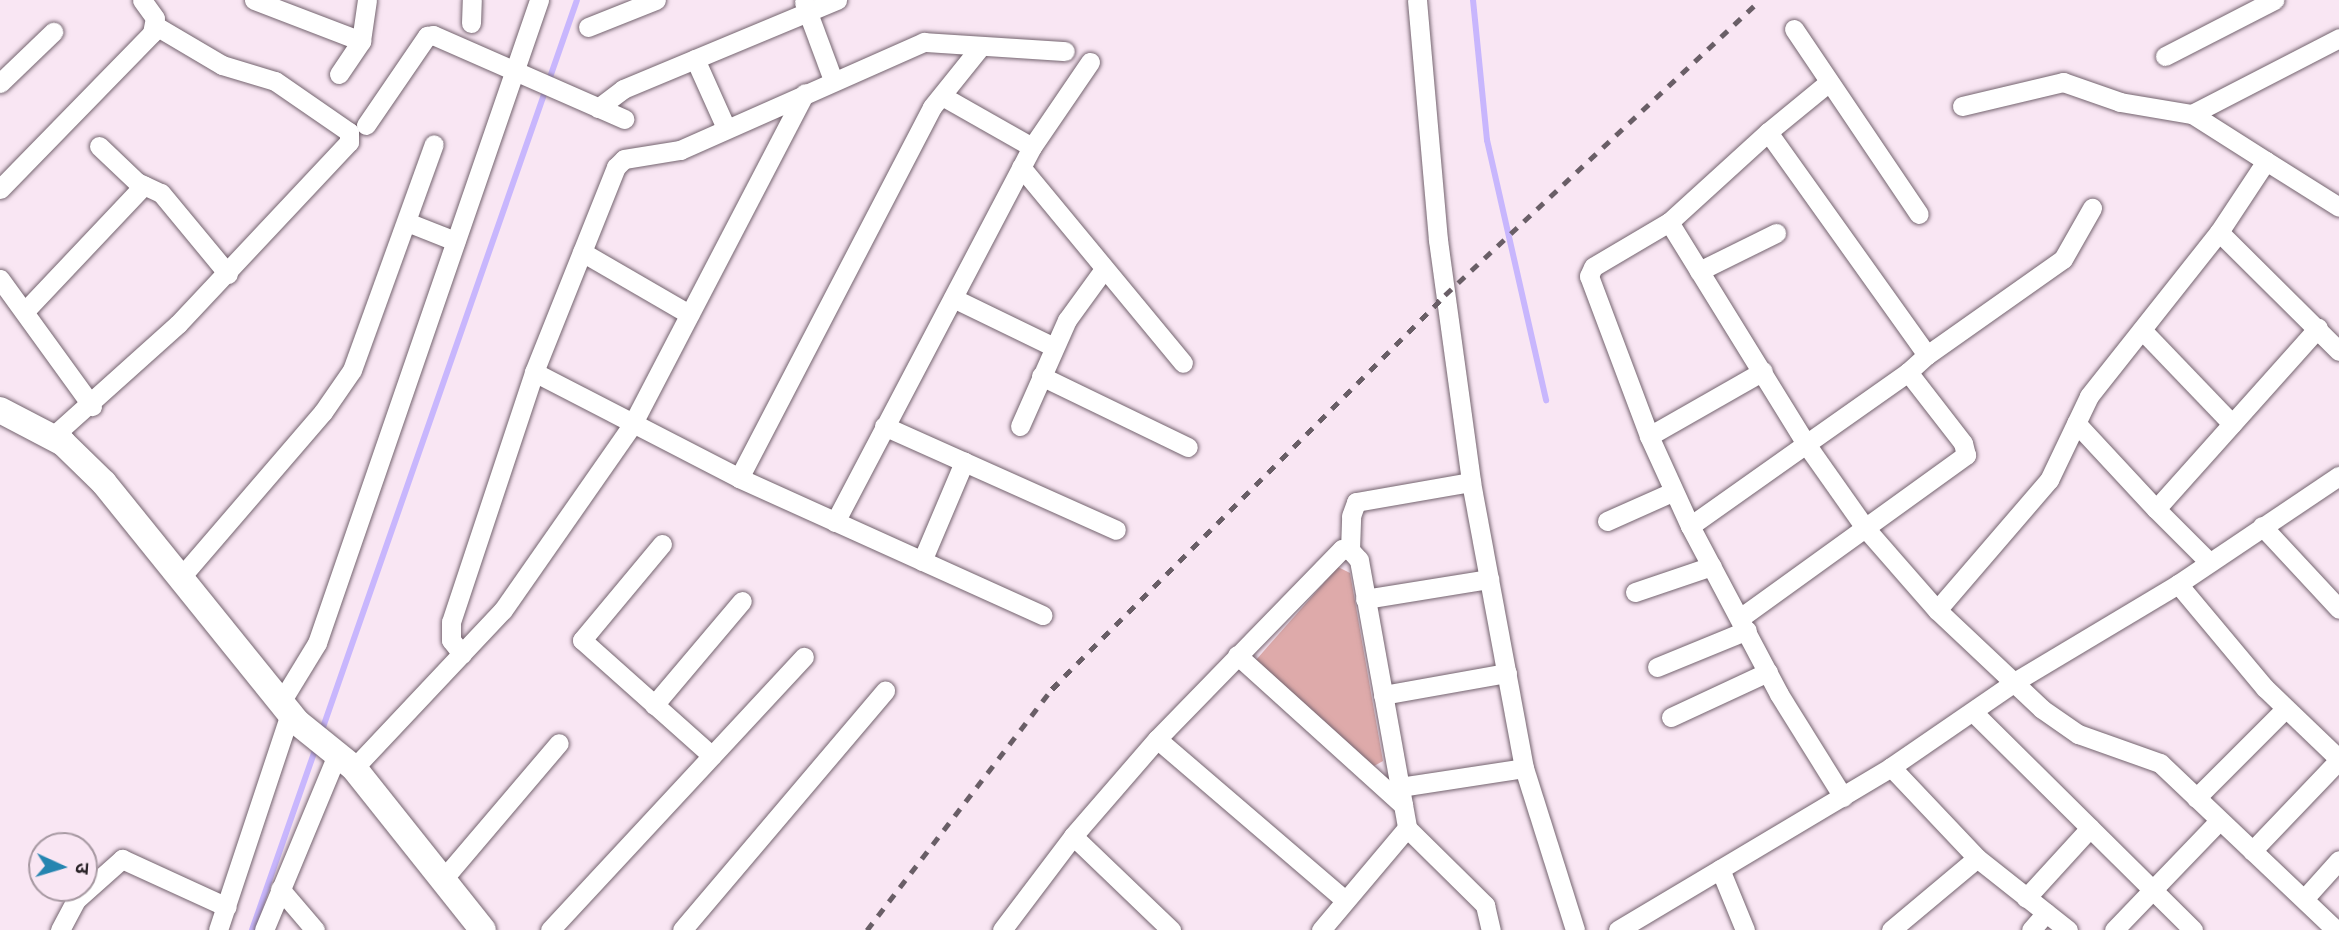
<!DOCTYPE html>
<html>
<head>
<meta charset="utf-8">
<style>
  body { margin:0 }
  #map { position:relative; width:2339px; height:930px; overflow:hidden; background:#f9e6f3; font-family:Helvetica,"Noto Sans Devanagari",sans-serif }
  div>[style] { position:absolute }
  .green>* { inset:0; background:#deaaaa }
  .stream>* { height:6px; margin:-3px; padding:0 3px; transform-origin:3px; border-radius:3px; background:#c8b6fd }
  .roads { filter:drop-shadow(0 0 2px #74646f) drop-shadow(0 0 2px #74646f) }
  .street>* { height:19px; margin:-9.5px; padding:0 9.5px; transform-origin:9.5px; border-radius:9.5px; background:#fff }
  .secondary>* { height:26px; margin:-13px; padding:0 13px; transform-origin:13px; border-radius:13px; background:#fff }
  .rail>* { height:5px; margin-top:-2.5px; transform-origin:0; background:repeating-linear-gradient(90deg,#695e66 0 9px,transparent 0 18px) }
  span { translate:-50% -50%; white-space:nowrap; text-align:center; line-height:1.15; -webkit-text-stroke:6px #f9e6f3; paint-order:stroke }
  .north { position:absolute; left:28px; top:832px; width:70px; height:70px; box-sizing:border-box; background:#f9e6f3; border:2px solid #a698a1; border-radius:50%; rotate:94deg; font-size:19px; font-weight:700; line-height:28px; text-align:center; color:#292227 }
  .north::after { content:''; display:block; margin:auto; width:24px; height:32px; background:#2585b0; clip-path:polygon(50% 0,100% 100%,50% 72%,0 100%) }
</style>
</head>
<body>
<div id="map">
  <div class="green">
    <i style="clip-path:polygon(1338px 567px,1350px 573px,1383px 761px,1374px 766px,1256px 660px)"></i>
  </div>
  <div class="stream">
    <i style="left:1473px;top:0;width:141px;rotate:84.3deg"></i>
    <i style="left:1487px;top:140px;width:267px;rotate:77.2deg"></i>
    <i style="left:321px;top:733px;width:776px;rotate:-70.75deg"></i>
    <i style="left:252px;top:930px;width:194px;rotate:-70.7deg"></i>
  </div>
  <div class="roads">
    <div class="street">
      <i style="left:254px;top:0;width:115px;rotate:21deg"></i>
      <i style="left:1417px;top:0;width:241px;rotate:85deg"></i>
      <i style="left:1438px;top:240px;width:244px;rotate:82.2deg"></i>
      <i style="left:1471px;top:482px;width:291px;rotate:79.5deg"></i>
      <i style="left:1524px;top:768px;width:170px;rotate:72.5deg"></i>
      <i style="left:804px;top:2px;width:83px;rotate:69.6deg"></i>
      <i style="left:471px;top:23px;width:23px;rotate:-88deg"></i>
      <i style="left:588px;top:27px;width:73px;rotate:-21.7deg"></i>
      <i style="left:1794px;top:29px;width:223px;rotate:56deg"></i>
      <i style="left:2165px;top:56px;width:123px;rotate:-27.2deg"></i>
      <i style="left:695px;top:59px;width:76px;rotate:65.8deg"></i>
      <i style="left:339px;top:74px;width:40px;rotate:-56deg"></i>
      <i style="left:361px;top:41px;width:41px;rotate:-81.7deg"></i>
      <i style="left:0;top:83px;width:74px;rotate:-43.9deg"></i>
      <i style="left:942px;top:96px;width:103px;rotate:29.5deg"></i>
      <i style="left:1962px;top:106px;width:104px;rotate:-13.4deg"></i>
      <i style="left:2063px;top:82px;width:60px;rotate:19.3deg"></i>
      <i style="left:2120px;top:102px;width:73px;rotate:9.5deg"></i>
      <i style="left:598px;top:108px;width:31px;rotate:-37deg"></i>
      <i style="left:623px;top:89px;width:232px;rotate:-22.6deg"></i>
      <i style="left:366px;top:125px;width:108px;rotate:-55.6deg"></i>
      <i style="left:427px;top:36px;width:6px;rotate:-9deg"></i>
      <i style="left:433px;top:35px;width:209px;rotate:23.7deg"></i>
      <i style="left:1768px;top:132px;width:79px;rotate:-39.3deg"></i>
      <i style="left:99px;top:146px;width:52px;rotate:43.5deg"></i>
      <i style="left:137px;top:182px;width:26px;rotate:25deg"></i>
      <i style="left:161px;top:193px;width:105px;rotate:50.4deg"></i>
      <i style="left:2266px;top:161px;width:86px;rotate:32.2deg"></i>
      <i style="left:1021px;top:167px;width:254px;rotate:50.4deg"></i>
      <i style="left:0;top:189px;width:218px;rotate:-45.7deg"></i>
      <i style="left:152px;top:33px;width:15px;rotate:-79deg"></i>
      <i style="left:155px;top:18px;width:22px;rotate:-126deg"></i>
      <i style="left:407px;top:222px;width:52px;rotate:21.6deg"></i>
      <i style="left:1669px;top:222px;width:88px;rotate:149.4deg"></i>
      <i style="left:1593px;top:267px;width:10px;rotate:114deg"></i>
      <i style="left:1589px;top:276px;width:171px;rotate:69.4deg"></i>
      <i style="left:1649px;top:436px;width:99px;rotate:65.5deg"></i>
      <i style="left:2219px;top:232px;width:85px;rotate:-56.5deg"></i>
      <i style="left:2266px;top:161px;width:88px;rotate:-147.6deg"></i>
      <i style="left:2192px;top:114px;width:165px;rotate:-27.3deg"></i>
      <i style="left:582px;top:252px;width:124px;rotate:30.1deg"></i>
      <i style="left:1699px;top:271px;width:86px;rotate:-26.3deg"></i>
      <i style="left:0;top:279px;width:157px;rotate:54.1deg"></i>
      <i style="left:953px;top:298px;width:110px;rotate:25.9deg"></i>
      <i style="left:25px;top:311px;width:173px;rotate:-46.6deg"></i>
      <i style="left:2142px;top:330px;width:130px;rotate:46.2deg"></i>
      <i style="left:1927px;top:355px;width:166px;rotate:-35.2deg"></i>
      <i style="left:2063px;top:259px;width:59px;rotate:-60.4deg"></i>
      <i style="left:534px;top:372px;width:231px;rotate:27.3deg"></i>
      <i style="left:739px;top:478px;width:333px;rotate:24.3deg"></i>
      <i style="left:1041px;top:376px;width:163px;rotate:25.8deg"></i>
      <i style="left:2076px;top:423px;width:117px;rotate:47.1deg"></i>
      <i style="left:2156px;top:509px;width:243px;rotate:-48.2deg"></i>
      <i style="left:884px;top:426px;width:254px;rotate:24.1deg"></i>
      <i style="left:1020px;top:426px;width:116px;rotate:-66.1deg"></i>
      <i style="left:1067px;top:320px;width:63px;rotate:-54deg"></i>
      <i style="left:1649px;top:436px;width:131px;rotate:-29.7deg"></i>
      <i style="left:52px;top:437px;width:169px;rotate:-41.9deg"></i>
      <i style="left:178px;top:324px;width:250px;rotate:-46.8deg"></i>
      <i style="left:349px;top:142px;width:10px;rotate:-90deg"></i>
      <i style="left:349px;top:132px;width:90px;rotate:-145.4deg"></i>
      <i style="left:275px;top:81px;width:55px;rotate:-163.2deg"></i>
      <i style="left:222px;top:65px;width:77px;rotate:-149.4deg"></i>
      <i style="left:739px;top:478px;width:418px;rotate:-62.5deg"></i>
      <i style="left:932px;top:107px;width:78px;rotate:-51.2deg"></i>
      <i style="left:2156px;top:509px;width:75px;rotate:45deg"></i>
      <i style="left:1607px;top:521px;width:71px;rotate:-24deg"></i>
      <i style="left:835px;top:522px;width:424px;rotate:-62.3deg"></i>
      <i style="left:1032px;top:147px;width:103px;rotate:-55.7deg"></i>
      <i style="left:2262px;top:526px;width:113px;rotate:47.1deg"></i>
      <i style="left:662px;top:544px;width:125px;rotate:129.8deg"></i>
      <i style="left:582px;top:640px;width:174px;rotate:41.7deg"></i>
      <i style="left:1350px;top:550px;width:34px;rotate:-88deg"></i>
      <i style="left:1351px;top:516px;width:15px;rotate:-70deg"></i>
      <i style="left:1356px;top:502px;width:117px;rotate:-9.9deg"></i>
      <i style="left:922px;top:561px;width:108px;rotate:-67deg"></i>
      <i style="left:181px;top:577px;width:218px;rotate:-49.3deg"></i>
      <i style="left:323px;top:412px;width:51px;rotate:-55.4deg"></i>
      <i style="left:352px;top:370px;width:240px;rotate:-70.1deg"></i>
      <i style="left:2178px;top:584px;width:136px;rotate:50.1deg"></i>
      <i style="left:2265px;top:688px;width:103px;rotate:43.8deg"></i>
      <i style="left:1635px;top:592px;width:81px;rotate:-18.7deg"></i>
      <i style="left:1365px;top:599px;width:126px;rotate:-9.2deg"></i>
      <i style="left:1937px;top:610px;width:172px;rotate:-49.3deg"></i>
      <i style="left:2049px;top:480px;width:93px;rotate:-64.5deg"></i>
      <i style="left:2089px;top:396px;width:209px;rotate:-51.6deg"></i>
      <i style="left:2219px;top:232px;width:169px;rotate:44.8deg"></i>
      <i style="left:1740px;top:618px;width:279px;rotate:-35.8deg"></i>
      <i style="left:1966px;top:455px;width:12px;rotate:-104deg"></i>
      <i style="left:1963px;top:443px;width:90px;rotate:-127.8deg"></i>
      <i style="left:462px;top:654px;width:18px;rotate:-128deg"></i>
      <i style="left:451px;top:640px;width:18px;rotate:-90deg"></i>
      <i style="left:451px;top:622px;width:263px;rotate:-71.6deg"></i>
      <i style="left:534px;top:372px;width:221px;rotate:-68.2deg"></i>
      <i style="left:616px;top:167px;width:11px;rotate:-45deg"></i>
      <i style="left:624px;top:159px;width:57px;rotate:-9.1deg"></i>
      <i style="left:680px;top:150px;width:267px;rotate:-23.9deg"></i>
      <i style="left:924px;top:42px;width:141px;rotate:3.7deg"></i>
      <i style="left:1237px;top:655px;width:224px;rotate:42.1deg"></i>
      <i style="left:1657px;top:667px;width:97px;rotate:-22.3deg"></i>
      <i style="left:1383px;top:695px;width:126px;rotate:-10.1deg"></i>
      <i style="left:281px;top:702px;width:69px;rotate:-58.6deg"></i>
      <i style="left:317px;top:643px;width:680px;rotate:-70.95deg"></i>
      <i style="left:654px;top:705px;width:136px;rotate:-49.8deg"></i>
      <i style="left:1974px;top:713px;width:308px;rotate:44.7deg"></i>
      <i style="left:1671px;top:717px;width:107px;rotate:-24.9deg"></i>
      <i style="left:1157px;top:739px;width:248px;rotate:40.6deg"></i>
      <i style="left:1891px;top:767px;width:125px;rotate:46.6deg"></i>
      <i style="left:1977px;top:858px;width:116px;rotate:38.4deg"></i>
      <i style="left:354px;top:768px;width:217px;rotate:-46.7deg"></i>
      <i style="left:503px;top:610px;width:226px;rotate:-55.1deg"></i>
      <i style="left:632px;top:425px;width:374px;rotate:-62.5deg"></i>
      <i style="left:1400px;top:787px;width:125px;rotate:-8.7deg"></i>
      <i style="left:1843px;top:797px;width:121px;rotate:-121.9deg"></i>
      <i style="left:1779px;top:694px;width:190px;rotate:-117.9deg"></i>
      <i style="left:1690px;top:526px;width:142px;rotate:-35.3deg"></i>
      <i style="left:1806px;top:444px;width:125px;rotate:-35.2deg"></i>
      <i style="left:1908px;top:372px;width:25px;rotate:-42deg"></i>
      <i style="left:1927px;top:355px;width:274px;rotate:-125.5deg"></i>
      <i style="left:1768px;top:132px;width:134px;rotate:137.7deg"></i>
      <i style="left:1669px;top:222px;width:261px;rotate:58.3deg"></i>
      <i style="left:1806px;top:444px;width:104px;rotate:54.8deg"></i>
      <i style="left:1866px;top:529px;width:108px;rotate:48.8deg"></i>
      <i style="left:1937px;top:610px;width:144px;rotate:43.3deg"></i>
      <i style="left:2042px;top:709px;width:44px;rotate:34.8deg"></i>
      <i style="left:2078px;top:734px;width:87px;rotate:19.5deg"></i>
      <i style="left:2160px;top:763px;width:243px;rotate:43.5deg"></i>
      <i style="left:2196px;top:798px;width:126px;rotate:-45deg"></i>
      <i style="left:1073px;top:836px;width:136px;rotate:43.8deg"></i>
      <i style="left:2252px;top:851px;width:126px;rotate:-46.3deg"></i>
      <i style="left:1720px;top:869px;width:66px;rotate:67.7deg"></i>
      <i style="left:444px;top:878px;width:177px;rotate:-49.6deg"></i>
      <i style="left:280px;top:889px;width:54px;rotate:49.5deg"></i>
      <i style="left:2026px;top:898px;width:95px;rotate:-47.6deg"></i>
      <i style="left:2304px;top:899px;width:52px;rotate:-48.1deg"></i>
      <i style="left:60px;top:930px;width:34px;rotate:-62deg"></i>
      <i style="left:76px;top:900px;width:62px;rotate:-41.7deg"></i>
      <i style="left:122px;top:859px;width:115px;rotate:24.6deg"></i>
      <i style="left:218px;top:930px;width:229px;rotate:-71.6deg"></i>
      <i style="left:264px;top:930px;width:193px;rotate:-67.4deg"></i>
      <i style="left:550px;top:930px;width:373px;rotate:-47.1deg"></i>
      <i style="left:682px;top:930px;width:314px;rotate:-49.7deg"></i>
      <i style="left:1002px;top:930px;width:118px;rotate:-52.9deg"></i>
      <i style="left:1073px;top:836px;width:128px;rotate:-49.1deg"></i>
      <i style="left:1157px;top:739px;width:265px;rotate:-45.8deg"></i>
      <i style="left:1342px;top:549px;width:8px;rotate:7deg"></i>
      <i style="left:1350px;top:550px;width:13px;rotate:48deg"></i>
      <i style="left:1359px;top:560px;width:272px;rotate:79.8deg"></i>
      <i style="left:1407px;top:828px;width:110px;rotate:44.6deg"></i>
      <i style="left:1485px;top:905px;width:26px;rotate:77deg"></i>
      <i style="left:1321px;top:930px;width:133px;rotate:-49.9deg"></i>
      <i style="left:1618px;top:930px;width:318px;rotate:-30.8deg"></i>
      <i style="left:1891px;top:767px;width:152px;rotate:-34.5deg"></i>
      <i style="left:2016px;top:681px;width:189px;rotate:-30.9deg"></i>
      <i style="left:2178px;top:584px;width:194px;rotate:-33.9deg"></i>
      <i style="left:1891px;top:930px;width:112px;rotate:-39.9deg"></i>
      <i style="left:2031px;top:930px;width:23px;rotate:-49deg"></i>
      <i style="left:2114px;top:930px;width:150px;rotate:-46.1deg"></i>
    </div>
    <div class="secondary">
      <i style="left:0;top:410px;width:71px;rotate:27.6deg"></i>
      <i style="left:63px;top:443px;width:57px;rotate:44.3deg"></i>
      <i style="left:104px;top:483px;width:307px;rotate:51.1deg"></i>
      <i style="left:297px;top:722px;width:73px;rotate:38.9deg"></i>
      <i style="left:354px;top:768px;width:207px;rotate:51.5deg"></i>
    </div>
  </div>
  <div class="rail">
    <i style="left:867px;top:930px;width:304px;rotate:-52.5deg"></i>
    <i style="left:1052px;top:689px;width:556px;rotate:-45.07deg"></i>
    <i style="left:1445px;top:295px;width:432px;rotate:-43.1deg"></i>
  </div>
  <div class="north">उ</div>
</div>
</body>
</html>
